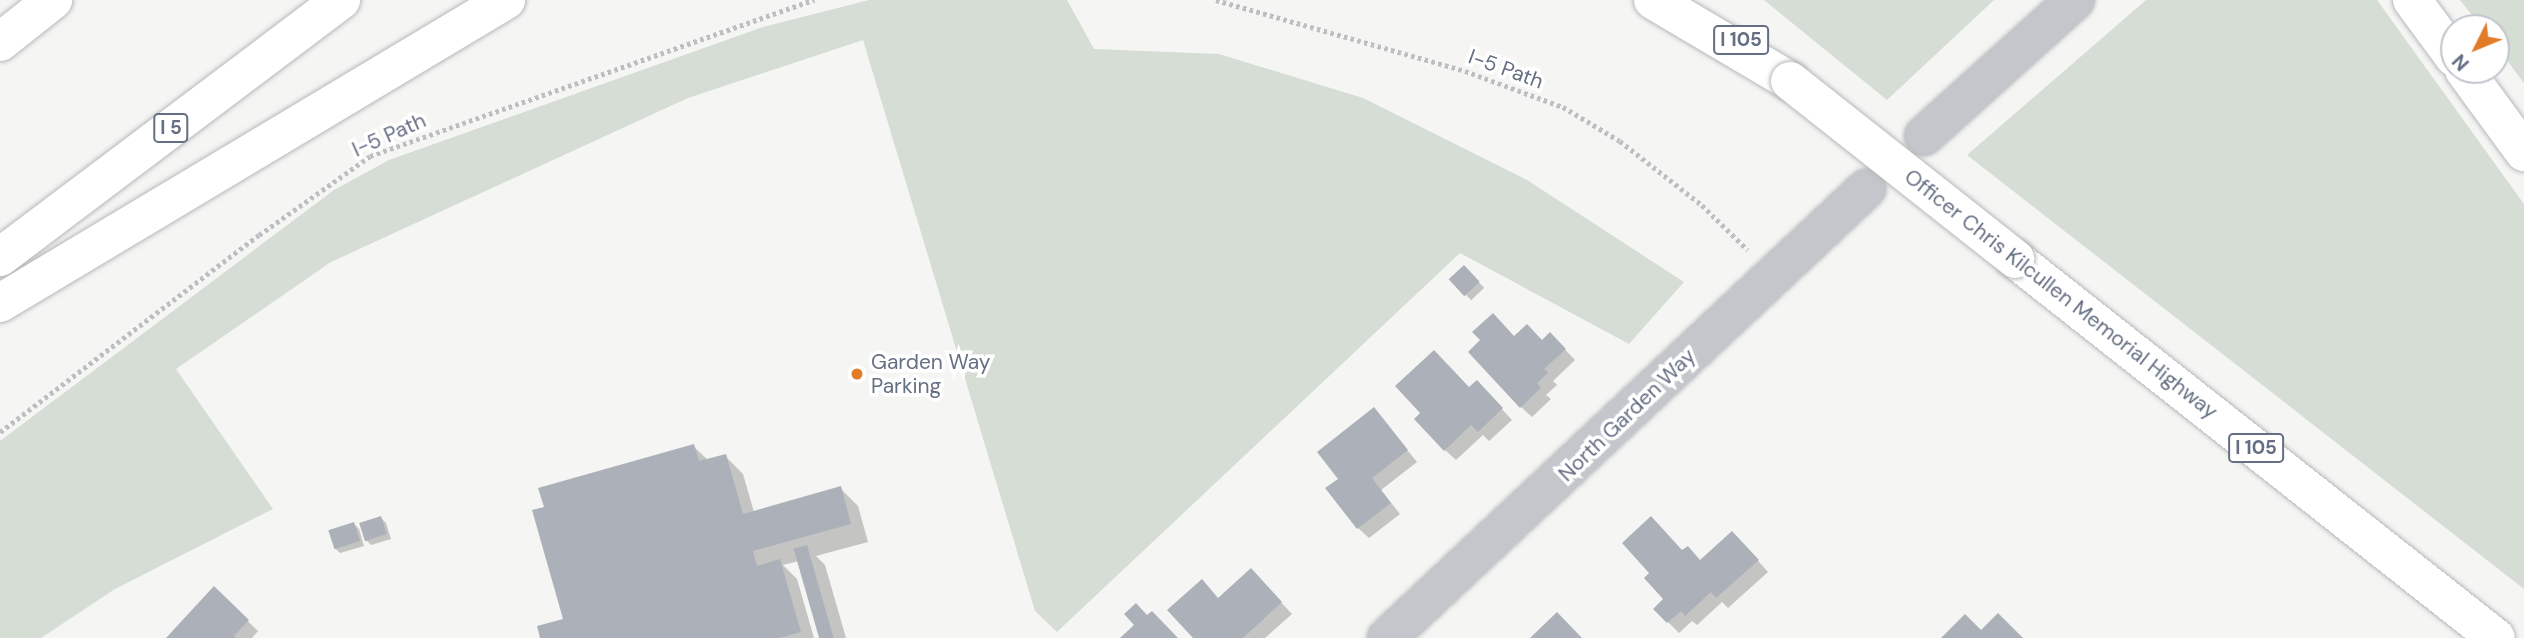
<!DOCTYPE html>
<html>
<head>
<meta charset="utf-8">
<style>
  body { margin:0 }
  #map { position:relative; width:2524px; height:638px; overflow:hidden; background:#f5f6f3; font-family:"DM Sans",sans-serif }
  div>[style] { position:absolute }
  .green>* { inset:0; background:#d5ddd4 }
  .shadow>* { inset:0; background:#0003; transform-origin:0 0 }
  .building>* { inset:0; background:#acb1b9; transform-origin:0 0 }
  .path>* { height:4.5px; margin-top:-2.25px; transform-origin:0; background:repeating-linear-gradient(90deg,#bdbec1 0 3.5px,transparent 0 7px) }
  .roads { filter:drop-shadow(0 0 2px #b6b8bc) drop-shadow(0 0 2px #b6b8bc) }
  .minor>* { height:38px; margin:-19px; padding:0 19px; transform-origin:19px; border-radius:19px; background:#c3c6ca }
  .highway>* { height:38px; margin:-19px; padding:0 19px; transform-origin:19px; border-radius:19px; background:#fff }
  .bridges { filter:drop-shadow(0 0 2px #b6b8bc) drop-shadow(0 0 2px #b6b8bc) }
  .highway-bridge>* { height:38px; margin:-19px; padding:0 19px; transform-origin:19px; border-radius:19px; background:#fff }
  .dots>* { width:19px; height:19px; translate:-50% -50%; box-sizing:border-box; border:4px solid #fff; border-radius:50% }
  span { translate:-50% -50%; white-space:nowrap; text-align:center; line-height:1.15; -webkit-text-stroke:7px #fff; paint-order:stroke }
  .shield-label span { padding:2px 5px; background:#fff; border:2px solid; border-radius:5px; -webkit-text-stroke-width:0 }
  .shield-label { font-size:19px; color:#656f83; font-weight:700 }
  .street-label { font-size:21px; color:#656f83 }
  .poi-label { font-size:21px; color:#656f83 }
  .left { translate:0 -50%; text-align:left }
  .north { position:absolute; left:2440px; top:14px; width:70px; height:70px; box-sizing:border-box; background:#fff; border:2px solid #c1c5cd; border-radius:50%; rotate:227deg; font-size:19px; font-weight:700; line-height:28px; text-align:center; color:#656f83 }
  .north::after { content:''; display:block; margin:auto; width:24px; height:32px; background:#e17b28; clip-path:polygon(50% 0,100% 100%,50% 72%,0 100%) }
</style>
</head>
<body>
<div id="map">
  <div class="green">
    <i style="clip-path:polygon(869px 0,1067px 0,1094px 49px,1219px 54px,1363px 98px,1527px 180px,1684px 282px,1629px 344px,1460px 253px,1057px 632px,1035px 611px,863px 40px,688px 98px,331px 262px,176px 369px,273px 509px,115px 589px,41px 638px,0 638px,0 441px,334px 190px,389px 160px,763px 27px)"></i>
    <i style="clip-path:polygon(1764px 0,1994px 0,1887px 100px)"></i>
    <i style="clip-path:polygon(2146px 0,2377px 0,2524px 204px,2524px 589px,1967px 155px)"></i>
    <i style="clip-path:polygon(2460px 0,2524px 0,2524px 83px,2496px 46px,2496px 28px,2482px 28px)"></i>
  </div>
  <div class="shadow">
    <i style="left:1464px;top:267px;width:29px;height:18px;rotate:46deg"></i>
    <i style="clip-path:polygon(1550px 334px,1575px 360px,1553px 381px,1557px 385px,1546px 395px,1551px 399px,1532px 417px,1521px 407px,1514px 338px,1542px 342px)"></i>
    <i style="clip-path:polygon(1469px 390px,1487px 393px,1512px 420px,1489px 441px,1483px 435px,1456px 460px,1445px 450px,1422px 413px)"></i>
    <i style="clip-path:polygon(1374px 409px,1417px 462px,1381px 490px,1400px 514px,1369px 538px,1358px 528px)"></i>
    <i style="clip-path:polygon(693px 446px,708px 460px,725px 456px,743px 474px,754px 512px,840px 488px,858px 506px,868px 542px,816px 556px,825px 565px,846px 638px,821px 638px,799px 561px,783px 565px,797px 579px,814px 638px,542px 638px,565px 620px)"></i>
    <i style="clip-path:polygon(381px 518px,386px 523px,391px 539px,371px 545px,366px 540px)"></i>
    <i style="clip-path:polygon(354px 524px,359px 529px,364px 546px,340px 553px,335px 548px)"></i>
    <i style="clip-path:polygon(1743px 544px,1768px 572px,1728px 608px,1722px 602px,1697px 625px,1692px 621px,1679px 633px,1655px 609px,1666px 599px,1683px 552px,1701px 562px)"></i>
    <i style="clip-path:polygon(1261px 581px,1292px 614px,1265px 638px,1195px 638px,1219px 600px)"></i>
    <i style="clip-path:polygon(214px 589px,258px 631px,252px 638px,168px 638px)"></i>
  </div>
  <div class="building">
    <i style="left:1464px;top:265px;width:23px;height:21px;rotate:47deg"></i>
    <i style="clip-path:polygon(1493px 313px,1514px 336px,1527px 324px,1542px 340px,1550px 332px,1566px 349px,1544px 369px,1548px 373px,1537px 383px,1541px 388px,1520px 408px,1468px 352px,1480px 340px,1472px 332px)"></i>
    <i style="clip-path:polygon(1434px 350px,1469px 387px,1477px 380px,1503px 408px,1478px 432px,1471px 425px,1444px 451px,1414px 419px,1420px 413px,1395px 386px)"></i>
    <i style="clip-path:polygon(1374px 407px,1408px 450px,1372px 478px,1391px 503px,1357px 529px,1325px 488px,1338px 479px,1317px 452px)"></i>
    <i style="clip-path:polygon(694px 444px,699px 461px,726px 454px,743px 514px,841px 486px,851px 524px,753px 551px,757px 566px,780px 559px,801px 632px,779px 638px,540px 638px,537px 626px,563px 619px,532px 510px,544px 507px,538px 488px)"></i>
    <i style="left:381px;top:516px;width:19px;height:23px;rotate:72deg"></i>
    <i style="clip-path:polygon(1651px 516px,1682px 550px,1688px 546px,1700px 560px,1732px 531px,1759px 560px,1716px 598px,1711px 592px,1685px 616px,1681px 611px,1667px 623px,1653px 609px,1663px 599px,1644px 578px,1649px 573px,1622px 543px)"></i>
    <i style="left:354px;top:522px;width:20px;height:27px;rotate:72deg"></i>
    <i style="left:807px;top:545px;width:97px;height:14px;rotate:74deg"></i>
    <i style="clip-path:polygon(1251px 568px,1282px 602px,1243px 638px,1193px 638px,1167px 610px,1202px 579px,1218px 598px)"></i>
    <i style="clip-path:polygon(214px 586px,249px 620px,234px 636px,236px 638px,166px 638px)"></i>
    <i style="clip-path:polygon(1136px 603px,1147px 615px,1152px 611px,1178px 638px,1120px 638px,1134px 625px,1124px 614px)"></i>
    <i style="clip-path:polygon(1557px 612px,1582px 638px,1530px 638px)"></i>
    <i style="clip-path:polygon(1998px 613px,2023px 638px,1941px 638px,1965px 614px,1981px 630px)"></i>
  </div>
  <div class="path">
    <i style="left:1216px;top:0;width:259px;rotate:15.9deg"></i>
    <i style="left:1465px;top:71px;width:104px;rotate:20.2deg"></i>
    <i style="left:1563px;top:107px;width:66px;rotate:30.8deg"></i>
    <i style="left:1620px;top:141px;width:104px;rotate:38deg"></i>
    <i style="left:1702px;top:205px;width:64px;rotate:44.4deg"></i>
    <i style="left:0;top:432px;width:325px;rotate:-37.3deg"></i>
    <i style="left:259px;top:235px;width:136px;rotate:-35.4deg"></i>
    <i style="left:370px;top:156px;width:471px;rotate:-19.4deg"></i>
  </div>
  <div class="roads">
    <div class="minor">
      <i style="left:1924px;top:136px;width:203px;rotate:-42deg"></i>
      <i style="left:1387px;top:638px;width:657px;rotate:-43.15deg"></i>
    </div>
    <div class="highway">
      <i style="left:1653px;top:0;width:159px;rotate:30.6deg"></i>
      <i style="left:2412px;top:0;width:71px;rotate:53.6deg"></i>
      <i style="left:0;top:42px;width:68px;rotate:-38.4deg"></i>
      <i style="left:2464px;top:70px;width:102px;rotate:53.8deg"></i>
      <i style="left:0;top:257px;width:427px;rotate:-37deg"></i>
      <i style="left:2015px;top:259px;width:612px;rotate:38.24deg"></i>
      <i style="left:0;top:303px;width:590px;rotate:-30.91deg"></i>
    </div>
  </div>
  <div class="bridges">
    <div class="highway-bridge">
      <i style="left:1790px;top:81px;width:287px;rotate:38.3deg"></i>
    </div>
  </div>
  <div class="dots">
    <i style="left:857px;top:374px;background:#e17b28"></i>
  </div>
  <div class="shield-label">
    <span style="left:1741px;top:40px">I 105</span>
    <span style="left:171px;top:128px">I 5</span>
    <span style="left:2256px;top:448px">I 105</span>
  </div>
  <div class="street-label">
    <span style="left:1506px;top:69px;rotate:20deg">I-5 Path</span>
    <span style="left:389px;top:135px;rotate:-24deg">I-5 Path</span>
    <span style="left:2061px;top:294px;rotate:38deg">Officer Chris Kilcullen Memorial Highway</span>
    <span style="left:1627px;top:415px;rotate:-44deg">North Garden Way</span>
  </div>
  <div class="poi-label">
    <span class="left" style="left:871px;top:374px">Garden Way<br>Parking</span>
  </div>
  <div class="north">N</div>
</div>
</body>
</html>
